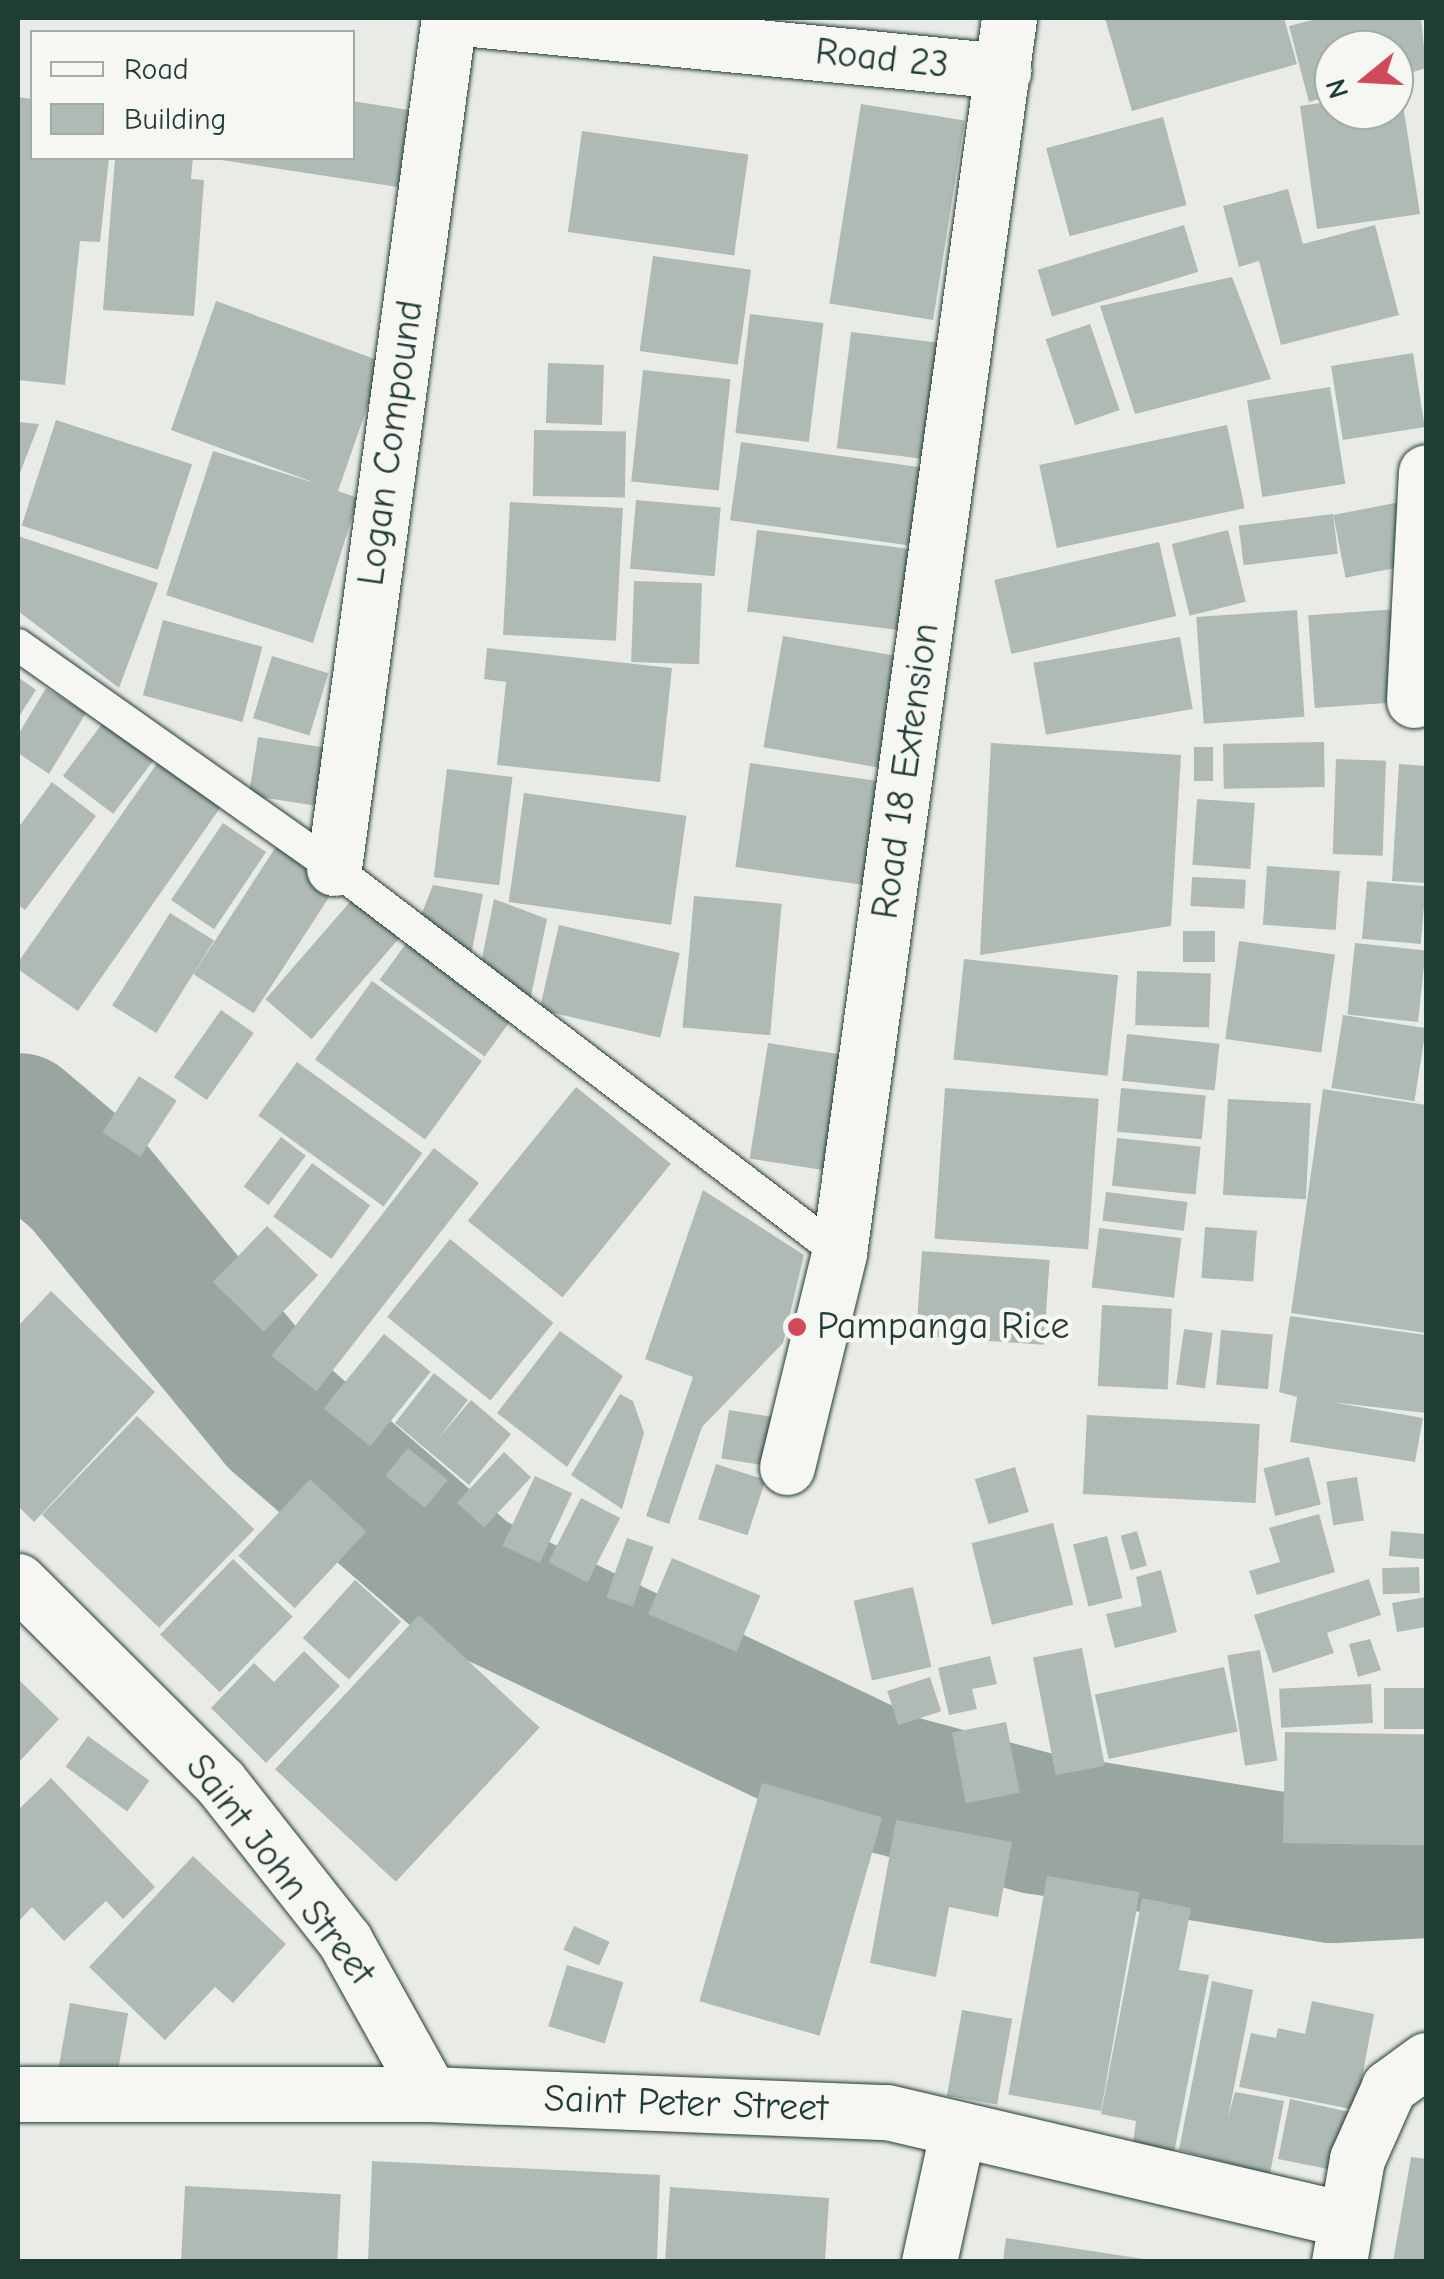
<!DOCTYPE html>
<html>
<head>
<meta charset="utf-8">
<style>
  body { margin:0 }
  #map { position:relative; width:1444px; height:2279px; overflow:hidden; background:#e9ebe7; font-family:"Comic Neue",sans-serif }
  div>[style] { position:absolute }
  .river>* { height:142px; margin:-71px; padding:0 71px; transform-origin:71px; border-radius:71px; background:#99a6a0 }
  .building>* { inset:0; background:#b0bab5; transform-origin:0 0 }
  .roads { filter:drop-shadow(0 0 2px #1f3d34) drop-shadow(0 0 2px #1f3d34) }
  .lane>* { height:32px; margin:-16px; padding:0 16px; transform-origin:16px; border-radius:16px; background:#f6f6f2 }
  .street>* { height:55px; margin:-27.5px; padding:0 27.5px; transform-origin:27.5px; border-radius:27.5px; background:#f6f6f2 }
  .dots>* { width:28px; height:28px; translate:-50% -50%; box-sizing:border-box; border:5px solid #f6f6f2; border-radius:50% }
  span { translate:-50% -50%; white-space:nowrap; text-align:center; line-height:1.15; -webkit-text-stroke:9px #f6f6f2; paint-order:stroke }
  .street-label { font-size:38px; color:#1f3d34 }
  .poi-label { font-size:38px; color:#1f3d34 }
  .left { translate:0 -50%; text-align:left }
  .frame { position:absolute; inset:0; border:20px solid #1f3d34; pointer-events:none }
  .legend { position:absolute; left:30px; top:30px; width:325px; height:130px; box-sizing:border-box; background:#f6f6f2; border:2px solid #a0aca6; margin:0; padding:12px 18px; list-style:none; font-size:30px; color:#1f3d34 }
  .legend li { display:flex; align-items:center; gap:20px; height:50px }
  .legend b { width:50px; border:2px solid #a0aca6 }
  .north { position:absolute; left:1314px; top:30px; width:100px; height:100px; box-sizing:border-box; background:#f6f6f2; border:2px solid #a0aca6; border-radius:50%; rotate:252deg; font-size:28px; font-weight:700; line-height:40px; text-align:center; color:#1f3d34 }
  .north::after { content:''; display:block; margin:auto; width:35px; height:45px; background:#d1495b; clip-path:polygon(50% 0,100% 100%,50% 72%,0 100%) }
</style>
</head>
<body>
<div id="map">
  <div class="river">
    <i style="left:18px;top:1124px;width:84px;rotate:40.2deg"></i>
    <i style="left:82px;top:1178px;width:310px;rotate:50.6deg"></i>
    <i style="left:279px;top:1418px;width:250px;rotate:40.9deg"></i>
    <i style="left:468px;top:1582px;width:469px;rotate:25.5deg"></i>
    <i style="left:891px;top:1784px;width:151px;rotate:15deg"></i>
    <i style="left:1037px;top:1823px;width:299px;rotate:9.4deg"></i>
    <i style="left:1332px;top:1872px;width:94px;rotate:-3deg"></i>
  </div>
  <div class="building">
    <i style="clip-path:polygon(1105px 18px,1284px 18px,1297px 64px,1132px 111px)"></i>
    <i style="clip-path:polygon(1320px 18px,1421px 18px,1426px 68px,1394px 78px,1394px 50px,1334px 50px,1334px 95px,1309px 102px,1289px 26px)"></i>
    <i style="clip-path:polygon(1401px 92px,1420px 214px,1317px 229px,1300px 106px,1334px 101px,1334px 110px,1394px 110px,1394px 93px)"></i>
    <i style="clip-path:polygon(18px 97px,32px 99px,32px 158px,109px 158px,100px 242px,80px 241px,65px 385px,18px 380px)"></i>
    <i style="clip-path:polygon(352px 101px,409px 110px,398px 187px,221px 160px,352px 158px)"></i>
    <i style="left:861px;top:104px;width:105px;height:202px;rotate:9deg"></i>
    <i style="left:1163px;top:117px;width:91px;height:121px;rotate:75deg"></i>
    <i style="left:582px;top:131px;width:168px;height:102px;rotate:8deg"></i>
    <i style="clip-path:polygon(115px 158px,193px 158px,191px 179px,204px 180px,194px 316px,103px 310px)"></i>
    <i style="clip-path:polygon(1288px 189px,1303px 244px,1375px 225px,1399px 315px,1281px 345px,1259px 261px,1239px 267px,1223px 206px)"></i>
    <i style="left:1184px;top:225px;width:49px;height:153px;rotate:73deg"></i>
    <i style="left:653px;top:256px;width:99px;height:96px;rotate:8deg"></i>
    <i style="clip-path:polygon(1232px 277px,1271px 379px,1135px 414px,1100px 306px)"></i>
    <i style="clip-path:polygon(216px 301px,383px 362px,338px 491px,358px 498px,313px 643px,166px 595px,213px 451px,318px 484px,171px 430px)"></i>
    <i style="left:750px;top:314px;width:74px;height:120px;rotate:7deg"></i>
    <i style="left:1090px;top:324px;width:91px;height:47px;rotate:71deg"></i>
    <i style="left:851px;top:332px;width:87px;height:117px;rotate:7deg"></i>
    <i style="left:1413px;top:353px;width:75px;height:83px;rotate:81deg"></i>
    <i style="left:548px;top:363px;width:56px;height:60px;rotate:2deg"></i>
    <i style="left:643px;top:370px;width:88px;height:112px;rotate:6deg"></i>
    <i style="left:1330px;top:387px;width:98px;height:84px;rotate:81deg"></i>
    <i style="left:56px;top:420px;width:143px;height:111px;rotate:18deg"></i>
    <i style="clip-path:polygon(18px 422px,39px 424px,18px 478px)"></i>
    <i style="left:1227px;top:425px;width:85px;height:192px;rotate:78deg"></i>
    <i style="left:534px;top:430px;width:92px;height:66px;rotate:1deg"></i>
    <i style="left:741px;top:442px;width:190px;height:79px;rotate:8deg"></i>
    <i style="left:636px;top:500px;width:85px;height:69px;rotate:5deg"></i>
    <i style="left:1405px;top:501px;width:64px;height:73px;rotate:79deg"></i>
    <i style="left:510px;top:502px;width:113px;height:133px;rotate:3deg"></i>
    <i style="left:1333px;top:514px;width:40px;height:95px;rotate:83deg"></i>
    <i style="left:757px;top:530px;width:155px;height:82px;rotate:7deg"></i>
    <i style="left:1228px;top:530px;width:74px;height:58px;rotate:76deg"></i>
    <i style="clip-path:polygon(18px 536px,158px 583px,119px 688px,18px 611px)"></i>
    <i style="left:1159px;top:542px;width:76px;height:169px;rotate:77deg"></i>
    <i style="left:634px;top:581px;width:68px;height:81px;rotate:2deg"></i>
    <i style="left:1398px;top:609px;width:93px;height:90px;rotate:86deg"></i>
    <i style="left:1297px;top:610px;width:107px;height:101px;rotate:86deg"></i>
    <i style="left:163px;top:620px;width:103px;height:78px;rotate:15deg"></i>
    <i style="left:783px;top:636px;width:133px;height:113px;rotate:10deg"></i>
    <i style="left:1180px;top:637px;width:73px;height:149px;rotate:80deg"></i>
    <i style="clip-path:polygon(487px 648px,672px 668px,660px 782px,497px 765px,506px 682px,484px 679px)"></i>
    <i style="left:272px;top:656px;width:59px;height:65px;rotate:17deg"></i>
    <i style="clip-path:polygon(18px 677px,36px 690px,18px 718px)"></i>
    <i style="clip-path:polygon(46px 688px,86px 713px,49px 774px,18px 753px,18px 735px)"></i>
    <i style="left:105px;top:720px;width:63px;height:70px;rotate:37deg"></i>
    <i style="left:258px;top:737px;width:91px;height:59px;rotate:9deg"></i>
    <i style="left:1324px;top:742px;width:45px;height:101px;rotate:89deg"></i>
    <i style="clip-path:polygon(991px 743px,1181px 755px,1171px 926px,980px 955px)"></i>
    <i style="left:1194px;top:747px;width:19px;height:34px"></i>
    <i style="left:161px;top:758px;width:77px;height:255px;rotate:35deg"></i>
    <i style="left:1336px;top:759px;width:50px;height:95px;rotate:2deg"></i>
    <i style="left:750px;top:763px;width:135px;height:105px;rotate:8deg"></i>
    <i style="clip-path:polygon(1399px 764px,1426px 766px,1426px 883px,1392px 881px)"></i>
    <i style="left:447px;top:769px;width:66px;height:109px;rotate:7deg"></i>
    <i style="clip-path:polygon(52px 782px,96px 816px,25px 910px,18px 905px,18px 828px)"></i>
    <i style="left:524px;top:793px;width:164px;height:110px;rotate:8deg"></i>
    <i style="left:1197px;top:799px;width:58px;height:66px;rotate:4deg"></i>
    <i style="left:223px;top:823px;width:52px;height:93px;rotate:34deg"></i>
    <i style="left:281px;top:839px;width:72px;height:161px;rotate:33deg"></i>
    <i style="left:1267px;top:866px;width:73px;height:59px;rotate:4deg"></i>
    <i style="left:1192px;top:877px;width:54px;height:29px;rotate:3deg"></i>
    <i style="left:1367px;top:881px;width:59px;height:58px;rotate:5deg"></i>
    <i style="clip-path:polygon(433px 885px,483px 894px,471px 956px,420px 918px)"></i>
    <i style="left:356px;top:895px;width:61px;height:138px;rotate:41deg"></i>
    <i style="left:694px;top:896px;width:88px;height:132px;rotate:5deg"></i>
    <i style="clip-path:polygon(494px 899px,547px 919px,530px 1001px,480px 968px)"></i>
    <i style="left:170px;top:913px;width:52px;height:109px;rotate:32deg"></i>
    <i style="left:559px;top:925px;width:124px;height:87px;rotate:13deg"></i>
    <i style="left:1183px;top:931px;width:32px;height:31px"></i>
    <i style="left:410px;top:938px;width:130px;height:52px;rotate:36deg"></i>
    <i style="left:1239px;top:941px;width:97px;height:99px;rotate:8deg"></i>
    <i style="left:1355px;top:943px;width:71px;height:72px;rotate:6deg"></i>
    <i style="left:964px;top:959px;width:155px;height:101px;rotate:6deg"></i>
    <i style="left:1137px;top:971px;width:74px;height:54px;rotate:2deg"></i>
    <i style="left:372px;top:981px;width:136px;height:97px;rotate:36deg"></i>
    <i style="left:221px;top:1010px;width:40px;height:82px;rotate:35deg"></i>
    <i style="left:1343px;top:1015px;width:84px;height:74px;rotate:9deg"></i>
    <i style="left:1127px;top:1034px;width:93px;height:47px;rotate:6deg"></i>
    <i style="left:768px;top:1043px;width:85px;height:117px;rotate:9deg"></i>
    <i style="left:297px;top:1062px;width:155px;height:66px;rotate:36deg"></i>
    <i style="left:139px;top:1076px;width:45px;height:67px;rotate:33deg"></i>
    <i style="left:576px;top:1087px;width:122px;height:172px;rotate:39deg"></i>
    <i style="left:945px;top:1088px;width:154px;height:151px;rotate:4deg"></i>
    <i style="left:1121px;top:1088px;width:85px;height:44px;rotate:5deg"></i>
    <i style="clip-path:polygon(1323px 1089px,1426px 1105px,1426px 1333px,1291px 1313px)"></i>
    <i style="left:1228px;top:1099px;width:83px;height:96px;rotate:3deg"></i>
    <i style="left:281px;top:1137px;width:31px;height:62px;rotate:37deg"></i>
    <i style="left:1117px;top:1138px;width:84px;height:48px;rotate:6deg"></i>
    <i style="left:434px;top:1148px;width:57px;height:264px;rotate:38deg"></i>
    <i style="left:312px;top:1163px;width:72px;height:66px;rotate:36deg"></i>
    <i style="clip-path:polygon(703px 1190px,804px 1255px,783px 1343px,702px 1427px,669px 1524px,646px 1516px,693px 1377px,645px 1359px)"></i>
    <i style="left:1106px;top:1192px;width:82px;height:29px;rotate:7deg"></i>
    <i style="left:267px;top:1226px;width:71px;height:78px;rotate:44deg"></i>
    <i style="left:1205px;top:1227px;width:52px;height:51px;rotate:4deg"></i>
    <i style="left:1099px;top:1228px;width:83px;height:60px;rotate:7deg"></i>
    <i style="left:450px;top:1239px;width:133px;height:100px;rotate:39deg"></i>
    <i style="left:922px;top:1251px;width:128px;height:85px;rotate:4deg"></i>
    <i style="clip-path:polygon(51px 1291px,155px 1392px,34px 1522px,18px 1506px,18px 1326px)"></i>
    <i style="left:1102px;top:1305px;width:70px;height:81px;rotate:3deg"></i>
    <i style="clip-path:polygon(1290px 1316px,1426px 1335px,1426px 1413px,1331px 1402px,1423px 1418px,1415px 1462px,1290px 1442px,1297px 1397px,1279px 1392px)"></i>
    <i style="left:1184px;top:1329px;width:29px;height:56px;rotate:8deg"></i>
    <i style="left:1221px;top:1330px;width:52px;height:55px;rotate:5deg"></i>
    <i style="clip-path:polygon(560px 1331px,623px 1376px,567px 1467px,497px 1413px)"></i>
    <i style="left:384px;top:1334px;width:60px;height:96px;rotate:39deg"></i>
    <i style="clip-path:polygon(434px 1373px,468px 1400px,438px 1439px,471px 1400px,511px 1434px,469px 1485px,395px 1423px)"></i>
    <i style="clip-path:polygon(620px 1394px,633px 1401px,644px 1433px,622px 1509px,571px 1475px)"></i>
    <i style="left:729px;top:1410px;width:49px;height:49px;rotate:9deg"></i>
    <i style="left:1087px;top:1415px;width:173px;height:79px;rotate:3deg"></i>
    <i style="left:137px;top:1416px;width:163px;height:137px;rotate:44deg"></i>
    <i style="left:408px;top:1448px;width:51px;height:36px;rotate:39deg"></i>
    <i style="left:504px;top:1452px;width:37px;height:69px;rotate:43deg"></i>
    <i style="left:1309px;top:1457px;width:49px;height:47px;rotate:76deg"></i>
    <i style="left:716px;top:1464px;width:52px;height:58px;rotate:18deg"></i>
    <i style="left:1015px;top:1467px;width:47px;height:42px;rotate:73deg"></i>
    <i style="left:535px;top:1476px;width:41px;height:77px;rotate:25deg"></i>
    <i style="left:1357px;top:1477px;width:44px;height:31px;rotate:81deg"></i>
    <i style="left:310px;top:1479px;width:77px;height:105px;rotate:43deg"></i>
    <i style="left:581px;top:1498px;width:44px;height:72px;rotate:27deg"></i>
    <i style="clip-path:polygon(1319px 1514px,1335px 1572px,1257px 1595px,1249px 1571px,1280px 1562px,1269px 1528px)"></i>
    <i style="left:1053px;top:1523px;width:84px;height:84px;rotate:76deg"></i>
    <i style="left:1137px;top:1531px;width:36px;height:17px;rotate:74deg"></i>
    <i style="left:1391px;top:1531px;width:35px;height:25px;rotate:5deg"></i>
    <i style="left:1107px;top:1536px;width:64px;height:35px;rotate:76deg"></i>
    <i style="left:627px;top:1538px;width:28px;height:63px;rotate:19deg"></i>
    <i style="left:672px;top:1558px;width:96px;height:61px;rotate:23deg"></i>
    <i style="left:233px;top:1559px;width:83px;height:105px;rotate:44deg"></i>
    <i style="left:1419px;top:1567px;width:26px;height:37px;rotate:88deg"></i>
    <i style="clip-path:polygon(1161px 1570px,1177px 1632px,1115px 1648px,1106px 1614px,1142px 1606px,1136px 1577px)"></i>
    <i style="clip-path:polygon(1369px 1579px,1381px 1615px,1327px 1633px,1334px 1653px,1273px 1673px,1254px 1615px)"></i>
    <i style="left:355px;top:1580px;width:62px;height:78px;rotate:42deg"></i>
    <i style="left:913px;top:1587px;width:82px;height:61px;rotate:77deg"></i>
    <i style="clip-path:polygon(1426px 1597px,1426px 1627px,1397px 1632px,1392px 1603px)"></i>
    <i style="left:419px;top:1615px;width:165px;height:211px;rotate:43deg"></i>
    <i style="clip-path:polygon(1370px 1639px,1381px 1670px,1358px 1677px,1349px 1644px)"></i>
    <i style="left:1082px;top:1648px;width:120px;height:50px;rotate:79deg"></i>
    <i style="left:1260px;top:1650px;width:112px;height:33px;rotate:81deg"></i>
    <i style="clip-path:polygon(304px 1651px,340px 1686px,266px 1763px,211px 1708px,254px 1663px,274px 1682px)"></i>
    <i style="clip-path:polygon(990px 1656px,997px 1684px,972px 1689px,977px 1709px,949px 1715px,938px 1668px)"></i>
    <i style="left:1224px;top:1667px;width:66px;height:132px;rotate:78deg"></i>
    <i style="left:930px;top:1677px;width:36px;height:45px;rotate:72deg"></i>
    <i style="clip-path:polygon(18px 1679px,59px 1719px,18px 1763px)"></i>
    <i style="left:1371px;top:1684px;width:39px;height:92px;rotate:87deg"></i>
    <i style="left:1426px;top:1688px;width:41px;height:42px;rotate:90deg"></i>
    <i style="left:1006px;top:1722px;width:72px;height:55px;rotate:79deg"></i>
    <i style="left:1285px;top:1732px;width:141px;height:111px;rotate:1deg"></i>
    <i style="left:88px;top:1736px;width:76px;height:38px;rotate:36deg"></i>
    <i style="clip-path:polygon(51px 1778px,155px 1887px,123px 1919px,106px 1901px,64px 1941px,32px 1907px,18px 1922px,18px 1810px)"></i>
    <i style="left:762px;top:1783px;width:125px;height:227px;rotate:16deg"></i>
    <i style="clip-path:polygon(896px 1820px,1012px 1842px,998px 1917px,949px 1907px,936px 1977px,870px 1963px)"></i>
    <i style="clip-path:polygon(193px 1856px,286px 1944px,233px 2003px,215px 1987px,165px 2040px,89px 1967px)"></i>
    <i style="left:1047px;top:1876px;width:94px;height:222px;rotate:10deg"></i>
    <i style="clip-path:polygon(1142px 1898px,1191px 1908px,1179px 1970px,1209px 1975px,1174px 2153px,1133px 2145px,1136px 2121px,1101px 2114px)"></i>
    <i style="left:574px;top:1926px;width:39px;height:26px;rotate:24deg"></i>
    <i style="left:567px;top:1965px;width:59px;height:64px;rotate:17deg"></i>
    <i style="clip-path:polygon(1212px 1981px,1253px 1990px,1228px 2118px,1235px 2092px,1284px 2101px,1270px 2174px,1179px 2150px)"></i>
    <i style="clip-path:polygon(1312px 2001px,1374px 2014px,1356px 2110px,1239px 2087px,1251px 2033px,1276px 2038px,1278px 2028px,1305px 2034px)"></i>
    <i style="left:70px;top:2003px;width:59px;height:65px;rotate:10deg"></i>
    <i style="left:962px;top:2010px;width:51px;height:87px;rotate:10deg"></i>
    <i style="clip-path:polygon(1290px 2099px,1354px 2113px,1328px 2169px,1278px 2159px)"></i>
    <i style="clip-path:polygon(1411px 2157px,1426px 2159px,1426px 2262px,1393px 2262px)"></i>
    <i style="clip-path:polygon(372px 2161px,660px 2175px,657px 2262px,368px 2262px)"></i>
    <i style="left:185px;top:2186px;width:156px;height:76px;rotate:3deg"></i>
    <i style="clip-path:polygon(670px 2187px,829px 2198px,825px 2262px,665px 2262px)"></i>
    <i style="clip-path:polygon(1006px 2238px,1144px 2259px,1143px 2262px,1003px 2262px)"></i>
  </div>
  <div class="roads">
    <div class="lane">
      <i style="left:18px;top:645px;width:387px;rotate:35.2deg"></i>
      <i style="left:334px;top:868px;width:635px;rotate:37.32deg"></i>
    </div>
    <div class="street">
      <i style="left:462px;top:18px;width:544px;rotate:5.6deg"></i>
      <i style="left:1414px;top:700px;width:228px;rotate:-87deg"></i>
      <i style="left:334px;top:868px;width:858px;rotate:-82.3deg"></i>
      <i style="left:787px;top:1467px;width:220px;rotate:-76.3deg"></i>
      <i style="left:839px;top:1253px;width:1247px;rotate:-82.16deg"></i>
      <i style="left:18px;top:1581px;width:285px;rotate:44.9deg"></i>
      <i style="left:220px;top:1782px;width:202px;rotate:51.8deg"></i>
      <i style="left:345px;top:1941px;width:175px;rotate:60.9deg"></i>
      <i style="left:18px;top:2094px;width:412px"></i>
      <i style="left:430px;top:2094px;width:457px;rotate:2.3deg"></i>
      <i style="left:887px;top:2112px;width:467px;rotate:13.2deg"></i>
      <i style="left:929px;top:2262px;width:136px;rotate:-77.7deg"></i>
      <i style="left:1339px;top:2262px;width:105px;rotate:-80.1deg"></i>
      <i style="left:1357px;top:2159px;width:79px;rotate:-66deg"></i>
      <i style="left:1389px;top:2087px;width:46px;rotate:-36.1deg"></i>
    </div>
  </div>
  <div class="dots">
    <i style="left:797px;top:1327px;background:#d1495b"></i>
  </div>
  <div class="street-label">
    <span style="left:882px;top:59px;rotate:6deg">Road 23</span>
    <span style="left:391px;top:443px;rotate:-82deg">Logan Compound</span>
    <span style="left:906px;top:771px;rotate:-82deg">Road 18 Extension</span>
    <span style="left:280px;top:1870px;rotate:52deg">Saint John Street</span>
    <span style="left:686px;top:2104px;rotate:2deg">Saint Peter Street</span>
  </div>
  <div class="poi-label">
    <span class="left" style="left:817px;top:1327px">Pampanga Rice</span>
  </div>
  <div class="frame"></div>
  <ul class="legend">
  <li><b style="height:12px;background:#f6f6f2"></b>Road</li>
  <li><b style="height:28px;background:#b0bab5"></b>Building</li>
  </ul>
  <div class="north">N</div>
</div>
</body>
</html>
